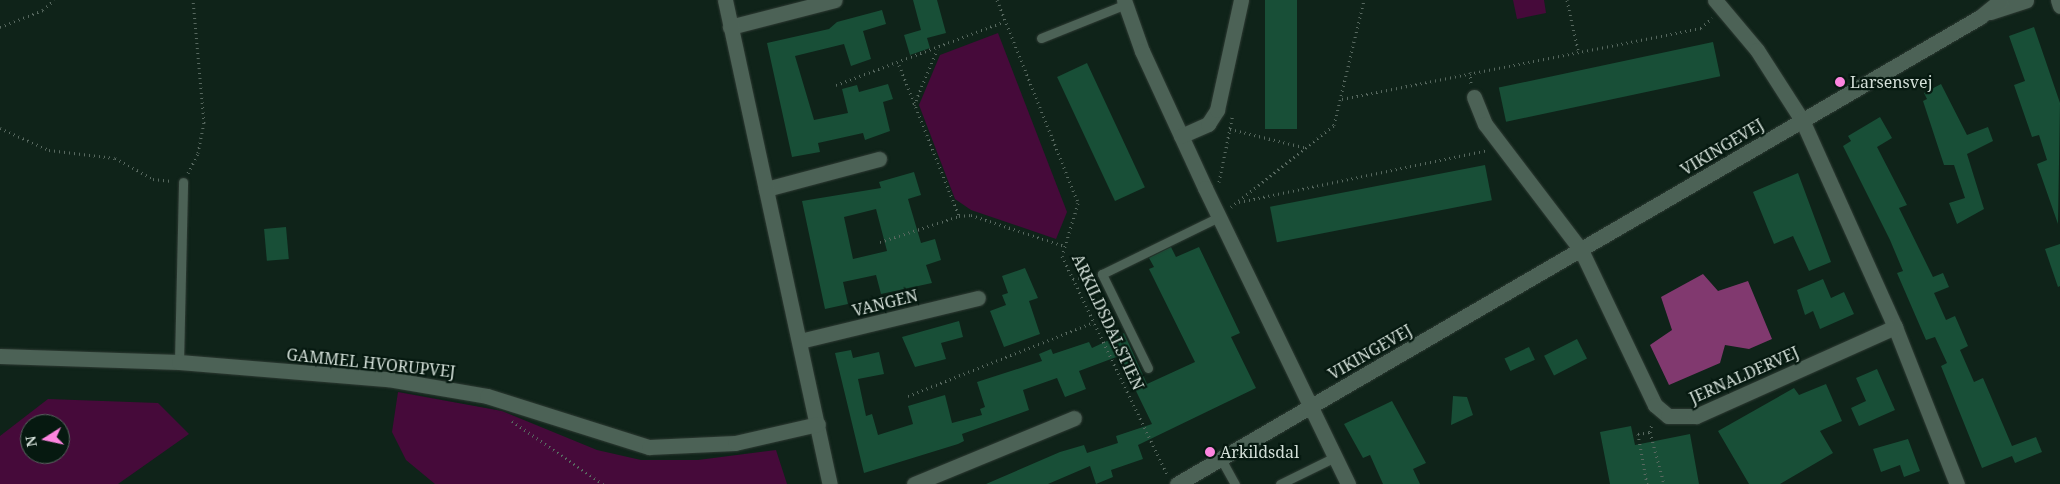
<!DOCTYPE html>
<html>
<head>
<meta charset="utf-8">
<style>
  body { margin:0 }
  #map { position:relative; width:2060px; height:484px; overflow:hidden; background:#0f2319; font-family:"Noto Serif",serif }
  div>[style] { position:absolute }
  .green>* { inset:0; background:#460a3a }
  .water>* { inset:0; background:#81396f }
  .building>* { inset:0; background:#184f37; transform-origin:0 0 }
  .path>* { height:3px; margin-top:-1.5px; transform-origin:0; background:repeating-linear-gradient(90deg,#57685f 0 1px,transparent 0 5px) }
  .roads { filter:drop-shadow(0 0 1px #2e3a33) drop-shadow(0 0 1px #2e3a33) }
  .service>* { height:9px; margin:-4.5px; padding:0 4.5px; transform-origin:4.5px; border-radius:4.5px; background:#4c6256 }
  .minor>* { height:15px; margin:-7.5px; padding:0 7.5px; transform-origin:7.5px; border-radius:7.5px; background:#4c6256 }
  .tertiary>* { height:15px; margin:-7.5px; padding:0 7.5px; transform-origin:7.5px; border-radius:7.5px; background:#4c6256 }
  .dots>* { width:14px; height:14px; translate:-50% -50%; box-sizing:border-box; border:2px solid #061910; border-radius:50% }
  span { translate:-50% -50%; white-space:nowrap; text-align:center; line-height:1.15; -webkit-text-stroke:4.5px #061910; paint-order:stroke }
  .poi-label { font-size:16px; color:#d3dfd8 }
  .left { translate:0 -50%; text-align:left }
  .street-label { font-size:16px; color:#d3dfd8 }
  .north { position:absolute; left:20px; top:414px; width:50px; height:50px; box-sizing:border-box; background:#061910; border:1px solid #586860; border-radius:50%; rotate:260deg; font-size:14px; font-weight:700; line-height:20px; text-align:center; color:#d3dfd8 }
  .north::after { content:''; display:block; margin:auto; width:18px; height:22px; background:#fe85e0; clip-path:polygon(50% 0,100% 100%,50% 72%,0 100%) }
</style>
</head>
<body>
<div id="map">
  <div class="green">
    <i style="clip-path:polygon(1513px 0,1544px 0,1546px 13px,1517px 19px)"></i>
    <i style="clip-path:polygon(998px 33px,1067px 212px,1056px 239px,971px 210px,955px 199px,919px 105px,940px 55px)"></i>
    <i style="clip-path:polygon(398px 392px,502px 411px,597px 450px,641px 460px,698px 460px,776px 450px,787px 484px,435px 484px,406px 460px,392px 432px)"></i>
    <i style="clip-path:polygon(evenodd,48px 399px,158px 403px,189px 434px,118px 484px,0 484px,0 436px,48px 399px,30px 424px,60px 424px,60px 454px,30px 454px,30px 424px)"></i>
  </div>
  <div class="water">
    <i style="clip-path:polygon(1703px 274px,1718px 291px,1748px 281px,1772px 339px,1749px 349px,1725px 345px,1720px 363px,1669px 385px,1650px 345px,1672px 330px,1661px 297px)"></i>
  </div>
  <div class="building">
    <i style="clip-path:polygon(913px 0,937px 0,946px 33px,927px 38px,930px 48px,910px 55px,904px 35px,921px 30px)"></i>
    <i style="left:1265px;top:0;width:32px;height:129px"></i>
    <i style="clip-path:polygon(882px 10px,886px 24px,863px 31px,871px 59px,851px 66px,844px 44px,795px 56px,814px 120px,848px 113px,842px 89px,857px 85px,859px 92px,888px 84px,893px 99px,883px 102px,890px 131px,865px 140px,863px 133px,818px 143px,820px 152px,792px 157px,767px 43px,829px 29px,837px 22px)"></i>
    <i style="clip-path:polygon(2034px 27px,2060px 103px,2058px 224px,2037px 164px,2047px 160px,2039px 135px,2032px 137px,2014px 85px,2025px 81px,2009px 36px)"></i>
    <i style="left:1713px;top:42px;width:35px;height:219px;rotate:78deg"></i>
    <i style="left:1087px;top:63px;width:137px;height:33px;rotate:65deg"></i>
    <i style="clip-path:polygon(1941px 84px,1967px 135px,1988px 127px,1993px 141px,1967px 154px,1984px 209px,1957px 224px,1949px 203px,1965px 198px,1954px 165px,1944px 165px,1923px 101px,1927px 99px,1924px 93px)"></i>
    <i style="clip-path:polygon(1880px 117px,1892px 138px,1877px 147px,1907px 205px,1899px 208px,1933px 277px,1943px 273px,1949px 287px,1934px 293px,1946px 320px,1955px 316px,1968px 346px,1960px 350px,1974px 382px,1983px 378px,2012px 446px,2036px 437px,2042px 452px,2015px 463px,2012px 456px,1982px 468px,1941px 366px,1947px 363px,1935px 337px,1926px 340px,1897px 273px,1903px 271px,1890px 240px,1843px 146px,1851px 141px,1848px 136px)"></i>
    <i style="left:1485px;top:165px;width:36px;height:219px;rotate:79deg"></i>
    <i style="clip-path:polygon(evenodd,914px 172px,921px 195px,908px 199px,921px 243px,935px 239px,941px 260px,926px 265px,932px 283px,881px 294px,876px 275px,843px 282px,848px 304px,825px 309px,802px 201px,881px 188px,879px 182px,914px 172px,876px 209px,887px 251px,853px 259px,844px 217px,876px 209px)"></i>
    <i style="clip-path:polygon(1798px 173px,1831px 262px,1809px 271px,1793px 236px,1774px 244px,1753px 192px)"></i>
    <i style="left:286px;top:227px;width:32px;height:22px;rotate:85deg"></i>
    <i style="clip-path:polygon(2060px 244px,2060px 286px,2058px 287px,2045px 249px)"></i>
    <i style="clip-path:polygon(1171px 247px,1176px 257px,1199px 247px,1240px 333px,1231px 337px,1256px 388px,1138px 445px,1143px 459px,1111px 470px,1113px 477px,1096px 484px,1090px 466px,1048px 484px,986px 484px,1060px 452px,1084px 445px,1087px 453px,1118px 443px,1116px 436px,1152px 424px,1119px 356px,1079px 371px,1086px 389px,1065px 397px,1057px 378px,1023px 390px,1029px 410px,962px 434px,964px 441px,958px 444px,864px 473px,835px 353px,851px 350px,853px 358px,879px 352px,884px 374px,858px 379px,866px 416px,872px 414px,878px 435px,913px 424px,908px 406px,945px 395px,952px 423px,982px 415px,980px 409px,985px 407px,977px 382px,1042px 361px,1039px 354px,1051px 349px,1053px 354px,1089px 342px,1092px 348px,1124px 333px,1147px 384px,1195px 362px,1149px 269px,1154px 267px,1149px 258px)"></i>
    <i style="clip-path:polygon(1025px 268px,1038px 298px,1029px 301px,1040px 334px,1004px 347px,990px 311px,1006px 305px,1002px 295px,1008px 293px,1002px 276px)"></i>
    <i style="clip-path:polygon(1823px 279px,1831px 298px,1844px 292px,1854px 314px,1820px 329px,1813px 311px,1805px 315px,1797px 290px)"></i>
    <i style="clip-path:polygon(959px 321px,963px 337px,941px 343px,946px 359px,915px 367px,902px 337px)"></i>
    <i style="left:1577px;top:339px;width:22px;height:37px;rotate:63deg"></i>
    <i style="left:1529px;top:347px;width:14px;height:27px;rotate:65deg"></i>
    <i style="clip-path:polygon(1877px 369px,1895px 410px,1859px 426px,1851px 408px,1866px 401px,1856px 378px)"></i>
    <i style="clip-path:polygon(1826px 384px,1842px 421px,1820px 431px,1833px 453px,1780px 484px,1749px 484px,1718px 431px,1794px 388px,1799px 395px)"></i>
    <i style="clip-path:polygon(1453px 396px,1467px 397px,1473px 415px,1451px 425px)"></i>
    <i style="clip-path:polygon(1392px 401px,1426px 463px,1413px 469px,1420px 484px,1383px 484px,1370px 455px,1363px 458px,1344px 424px)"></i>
    <i style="clip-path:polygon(1631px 426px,1635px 445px,1690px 434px,1699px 484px,1610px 484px,1600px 432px)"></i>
    <i style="clip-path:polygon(1908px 439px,1920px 471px,1904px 477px,1900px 465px,1881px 472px,1873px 449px)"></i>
  </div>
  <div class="path">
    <i style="left:997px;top:0;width:219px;rotate:68.2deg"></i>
    <i style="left:1078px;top:203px;width:55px;rotate:106.8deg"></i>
    <i style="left:1062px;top:256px;width:242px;rotate:64.3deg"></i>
    <i style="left:1567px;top:0;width:51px;rotate:77.6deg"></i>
    <i style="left:0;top:27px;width:46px;rotate:-21.6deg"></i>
    <i style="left:43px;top:10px;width:15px;rotate:-42deg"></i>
    <i style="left:899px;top:65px;width:162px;rotate:68.3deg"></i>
    <i style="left:959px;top:216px;width:12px;rotate:-5deg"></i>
    <i style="left:971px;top:215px;width:98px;rotate:18.4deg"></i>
    <i style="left:1470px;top:72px;width:12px;rotate:85deg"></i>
    <i style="left:836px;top:85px;width:178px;rotate:-20.7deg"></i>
    <i style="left:1342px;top:99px;width:366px;rotate:-11.2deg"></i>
    <i style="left:1701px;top:28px;width:15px;rotate:-42deg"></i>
    <i style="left:914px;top:105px;width:60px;rotate:-67.3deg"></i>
    <i style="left:0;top:128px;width:54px;rotate:24.2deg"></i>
    <i style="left:49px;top:150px;width:66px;rotate:6.9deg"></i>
    <i style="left:115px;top:158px;width:43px;rotate:28.9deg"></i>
    <i style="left:153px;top:179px;width:19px;rotate:6deg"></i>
    <i style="left:1230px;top:129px;width:79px;rotate:13.9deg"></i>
    <i style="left:188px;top:173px;width:22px;rotate:-63deg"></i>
    <i style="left:198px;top:153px;width:31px;rotate:-79deg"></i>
    <i style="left:204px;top:123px;width:123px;rotate:-95.1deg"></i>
    <i style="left:1219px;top:182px;width:69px;rotate:-78.4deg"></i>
    <i style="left:1239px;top:202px;width:253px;rotate:-11.8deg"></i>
    <i style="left:1231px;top:207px;width:132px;rotate:-38.5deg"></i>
    <i style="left:1334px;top:125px;width:129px;rotate:-76.5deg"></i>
    <i style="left:880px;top:242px;width:83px;rotate:-18.2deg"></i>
    <i style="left:1073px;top:279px;width:19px;rotate:-12deg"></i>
    <i style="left:908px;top:396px;width:200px;rotate:-21.7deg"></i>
    <i style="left:512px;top:421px;width:111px;rotate:34.7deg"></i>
    <i style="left:1650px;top:432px;width:54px;rotate:74.9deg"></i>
    <i style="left:1647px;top:484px;width:51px;rotate:-100.2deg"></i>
    <i style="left:1638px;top:434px;width:12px;rotate:-9deg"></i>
    <i style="left:1650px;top:432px;width:9px;rotate:-77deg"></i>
  </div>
  <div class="roads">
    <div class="service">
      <i style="left:1041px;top:38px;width:92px;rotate:-21.8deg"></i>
      <i style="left:179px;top:362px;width:180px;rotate:-88.7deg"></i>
      <i style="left:1148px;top:368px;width:105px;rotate:-116.1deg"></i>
      <i style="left:1102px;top:274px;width:130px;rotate:-26deg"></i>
      <i style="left:1221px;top:459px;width:29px;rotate:61deg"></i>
      <i style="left:1280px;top:484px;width:61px;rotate:-26.1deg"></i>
    </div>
    <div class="minor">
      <i style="left:1124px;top:0;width:54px;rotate:70.6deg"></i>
      <i style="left:1142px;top:51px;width:151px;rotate:65.3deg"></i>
      <i style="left:1205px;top:188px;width:329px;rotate:64.2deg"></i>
      <i style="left:1715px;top:0;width:65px;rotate:50deg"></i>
      <i style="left:1757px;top:50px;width:83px;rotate:57.3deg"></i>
      <i style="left:1802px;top:120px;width:227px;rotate:65.8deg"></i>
      <i style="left:1895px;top:327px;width:169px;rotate:68.5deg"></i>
      <i style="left:730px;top:27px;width:108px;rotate:-14.4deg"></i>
      <i style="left:1474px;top:97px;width:29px;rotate:68deg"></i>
      <i style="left:1485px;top:124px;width:158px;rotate:52.7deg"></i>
      <i style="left:1581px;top:250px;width:172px;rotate:64.5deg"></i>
      <i style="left:1655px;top:405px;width:17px;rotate:40deg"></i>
      <i style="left:1668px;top:416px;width:28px"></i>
      <i style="left:1696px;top:416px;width:218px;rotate:-24.1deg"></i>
      <i style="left:1181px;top:136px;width:30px;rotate:-24deg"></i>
      <i style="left:1208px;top:124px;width:17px;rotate:-57deg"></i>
      <i style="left:1217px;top:110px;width:113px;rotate:-77.7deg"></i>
      <i style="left:766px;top:189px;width:117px;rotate:-14.9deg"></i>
      <i style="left:800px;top:341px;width:183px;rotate:-13.6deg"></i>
      <i style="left:914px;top:484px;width:173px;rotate:-22.4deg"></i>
    </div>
    <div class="tertiary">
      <i style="left:725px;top:0;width:495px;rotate:77.8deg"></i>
      <i style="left:2058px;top:0;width:6px;rotate:72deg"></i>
      <i style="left:1990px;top:12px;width:38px;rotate:-18deg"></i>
      <i style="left:0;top:356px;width:179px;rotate:1.9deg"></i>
      <i style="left:179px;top:362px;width:210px;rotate:4.7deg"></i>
      <i style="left:388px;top:379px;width:100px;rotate:9.7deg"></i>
      <i style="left:487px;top:396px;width:170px;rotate:17.5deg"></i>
      <i style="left:649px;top:447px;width:86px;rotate:-2.7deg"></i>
      <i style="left:735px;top:443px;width:85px;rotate:-12.9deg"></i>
      <i style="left:1177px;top:484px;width:929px;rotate:-30.18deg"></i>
      <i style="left:1980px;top:17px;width:27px;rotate:-39deg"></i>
    </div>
  </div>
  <div class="dots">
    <i style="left:1840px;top:82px;background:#fe85e0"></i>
    <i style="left:1210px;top:452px;background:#fe85e0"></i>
  </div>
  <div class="poi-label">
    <span class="left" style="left:1850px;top:82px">Larsensvej</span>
    <span class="left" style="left:1220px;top:452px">Arkildsdal</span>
  </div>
  <div class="street-label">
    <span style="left:1722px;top:147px;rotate:-31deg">VIKINGEVEJ</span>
    <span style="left:885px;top:303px;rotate:-14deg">VANGEN</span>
    <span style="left:1108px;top:322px;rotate:65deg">ARKILDSDALSTIEN</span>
    <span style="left:1370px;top:352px;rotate:-30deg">VIKINGEVEJ</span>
    <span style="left:371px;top:363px;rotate:6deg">GAMMEL HVORUPVEJ</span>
    <span style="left:1744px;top:375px;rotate:-24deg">JERNALDERVEJ</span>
  </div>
  <div class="north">N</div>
</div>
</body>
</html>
